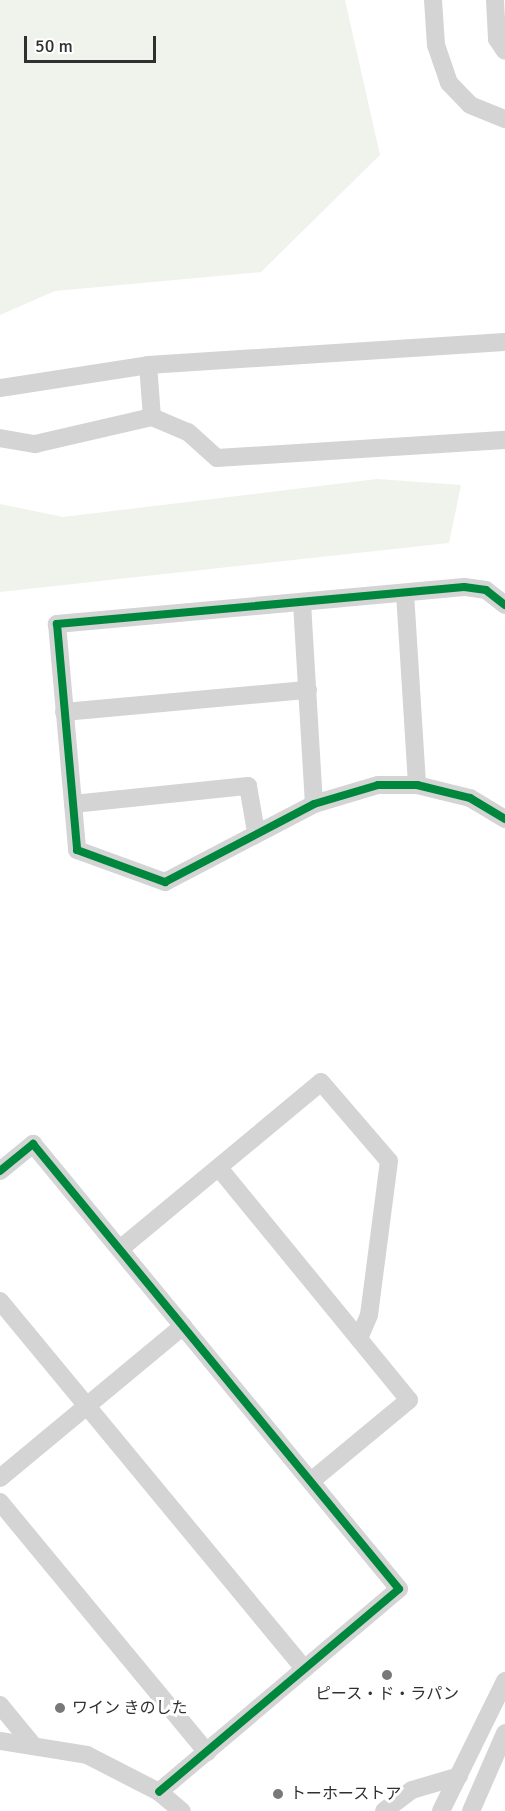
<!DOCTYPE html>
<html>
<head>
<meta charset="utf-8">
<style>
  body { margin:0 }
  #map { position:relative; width:505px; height:1811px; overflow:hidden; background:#fff; font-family:Signika,"Noto Sans JP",sans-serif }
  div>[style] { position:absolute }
  .green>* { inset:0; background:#f0f3ec }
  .minor>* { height:18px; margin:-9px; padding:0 9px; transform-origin:9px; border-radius:9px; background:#d4d4d4 }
  .cycleway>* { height:8px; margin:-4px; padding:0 4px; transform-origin:4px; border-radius:4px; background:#00873e }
  .dots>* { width:16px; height:16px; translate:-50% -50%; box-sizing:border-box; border:3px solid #fff; border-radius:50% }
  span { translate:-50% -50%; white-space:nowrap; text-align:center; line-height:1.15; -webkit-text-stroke:6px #fff; paint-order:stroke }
  .poi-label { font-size:16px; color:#303030 }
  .left { translate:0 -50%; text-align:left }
  .scale { position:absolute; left:24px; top:36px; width:132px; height:27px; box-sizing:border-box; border:3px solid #303030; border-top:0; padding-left:8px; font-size:18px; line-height:21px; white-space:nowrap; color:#303030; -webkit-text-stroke:4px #fff; paint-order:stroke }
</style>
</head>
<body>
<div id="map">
  <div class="green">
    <i style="clip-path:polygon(0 0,345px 0,380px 155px,261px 272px,55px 291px,0 315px)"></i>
    <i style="clip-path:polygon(377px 479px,461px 485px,449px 543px,0 592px,0 504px,63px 517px)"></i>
  </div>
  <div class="minor">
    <i style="left:433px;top:0;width:45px;rotate:86.2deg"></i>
    <i style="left:436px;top:45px;width:40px;rotate:71.1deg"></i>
    <i style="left:449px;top:83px;width:30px;rotate:46deg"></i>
    <i style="left:470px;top:105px;width:38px;rotate:22deg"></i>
    <i style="left:495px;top:0;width:39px;rotate:87deg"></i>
    <i style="left:497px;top:39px;width:14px;rotate:56deg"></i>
    <i style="left:148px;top:365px;width:52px;rotate:85.6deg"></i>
    <i style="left:0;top:388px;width:150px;rotate:-8.8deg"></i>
    <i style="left:148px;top:365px;width:357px;rotate:-3.7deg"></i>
    <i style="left:0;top:438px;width:36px;rotate:10deg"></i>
    <i style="left:35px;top:444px;width:120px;rotate:-13deg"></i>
    <i style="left:152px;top:417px;width:39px;rotate:23deg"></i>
    <i style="left:188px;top:432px;width:39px;rotate:42deg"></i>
    <i style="left:217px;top:458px;width:289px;rotate:-3.6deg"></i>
    <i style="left:405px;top:593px;width:192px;rotate:86.4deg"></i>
    <i style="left:302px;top:603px;width:201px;rotate:86.6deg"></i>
    <i style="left:505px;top:605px;width:24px;rotate:-142deg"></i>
    <i style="left:486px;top:590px;width:22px;rotate:-172deg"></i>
    <i style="left:464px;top:587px;width:409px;rotate:174.8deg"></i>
    <i style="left:57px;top:624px;width:227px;rotate:84.9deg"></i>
    <i style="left:77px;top:850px;width:94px;rotate:20deg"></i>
    <i style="left:165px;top:882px;width:168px;rotate:-27.6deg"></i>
    <i style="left:314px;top:804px;width:67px;rotate:-16.5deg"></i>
    <i style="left:378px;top:785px;width:39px"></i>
    <i style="left:417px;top:785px;width:55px;rotate:13.8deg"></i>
    <i style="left:470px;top:798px;width:41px;rotate:31deg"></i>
    <i style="left:64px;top:712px;width:245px;rotate:-5.2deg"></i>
    <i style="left:73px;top:804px;width:176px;rotate:-5.9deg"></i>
    <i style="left:248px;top:786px;width:47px;rotate:80.1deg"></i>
    <i style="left:219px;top:1168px;width:300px;rotate:50.7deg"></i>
    <i style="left:409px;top:1400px;width:127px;rotate:140.4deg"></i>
    <i style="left:0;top:1171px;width:43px;rotate:-39.3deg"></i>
    <i style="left:33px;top:1144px;width:576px;rotate:50.56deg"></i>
    <i style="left:399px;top:1589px;width:314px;rotate:139.8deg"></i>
    <i style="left:120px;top:1249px;width:261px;rotate:-39.7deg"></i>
    <i style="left:321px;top:1082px;width:104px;rotate:49.3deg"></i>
    <i style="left:389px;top:1161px;width:155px;rotate:97.4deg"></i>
    <i style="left:369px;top:1315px;width:26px;rotate:113deg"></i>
    <i style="left:0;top:1301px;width:477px;rotate:50.4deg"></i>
    <i style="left:0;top:1478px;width:238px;rotate:-39.7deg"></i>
    <i style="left:0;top:1502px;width:325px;rotate:50.4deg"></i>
    <i style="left:0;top:1705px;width:50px;rotate:50.6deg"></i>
    <i style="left:0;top:1741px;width:88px;rotate:9.1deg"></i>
    <i style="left:87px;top:1755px;width:81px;rotate:27.2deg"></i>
    <i style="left:159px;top:1792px;width:30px;rotate:40deg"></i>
    <i style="left:384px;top:1811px;width:35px;rotate:-37deg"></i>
    <i style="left:412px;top:1790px;width:49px;rotate:-16.6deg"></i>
    <i style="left:441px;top:1811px;width:145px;rotate:-63.8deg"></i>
    <i style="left:471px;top:1811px;width:85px;rotate:-66.4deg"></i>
  </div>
  <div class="cycleway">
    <i style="left:505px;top:605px;width:24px;rotate:-142deg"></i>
    <i style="left:486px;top:590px;width:22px;rotate:-172deg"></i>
    <i style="left:464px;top:587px;width:409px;rotate:174.8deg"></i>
    <i style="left:57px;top:624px;width:227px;rotate:84.9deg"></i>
    <i style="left:77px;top:850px;width:94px;rotate:20deg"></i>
    <i style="left:165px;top:882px;width:168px;rotate:-27.6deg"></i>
    <i style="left:314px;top:804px;width:67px;rotate:-16.5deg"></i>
    <i style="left:378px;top:785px;width:39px"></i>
    <i style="left:417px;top:785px;width:55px;rotate:13.8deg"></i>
    <i style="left:470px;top:798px;width:41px;rotate:31deg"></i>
    <i style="left:0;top:1171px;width:43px;rotate:-39.3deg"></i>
    <i style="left:33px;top:1144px;width:576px;rotate:50.56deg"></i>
    <i style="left:399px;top:1589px;width:314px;rotate:139.8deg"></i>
  </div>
  <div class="dots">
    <i style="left:387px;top:1675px;background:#787878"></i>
    <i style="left:60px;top:1708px;background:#787878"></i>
    <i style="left:278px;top:1794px;background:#787878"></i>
  </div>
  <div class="poi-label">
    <span style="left:387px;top:1694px">ピース・ド・ラパン</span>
    <span class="left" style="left:72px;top:1708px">ワイン きのした</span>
    <span class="left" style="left:290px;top:1794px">トーホーストア</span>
  </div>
  <div class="scale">50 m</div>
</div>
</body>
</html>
